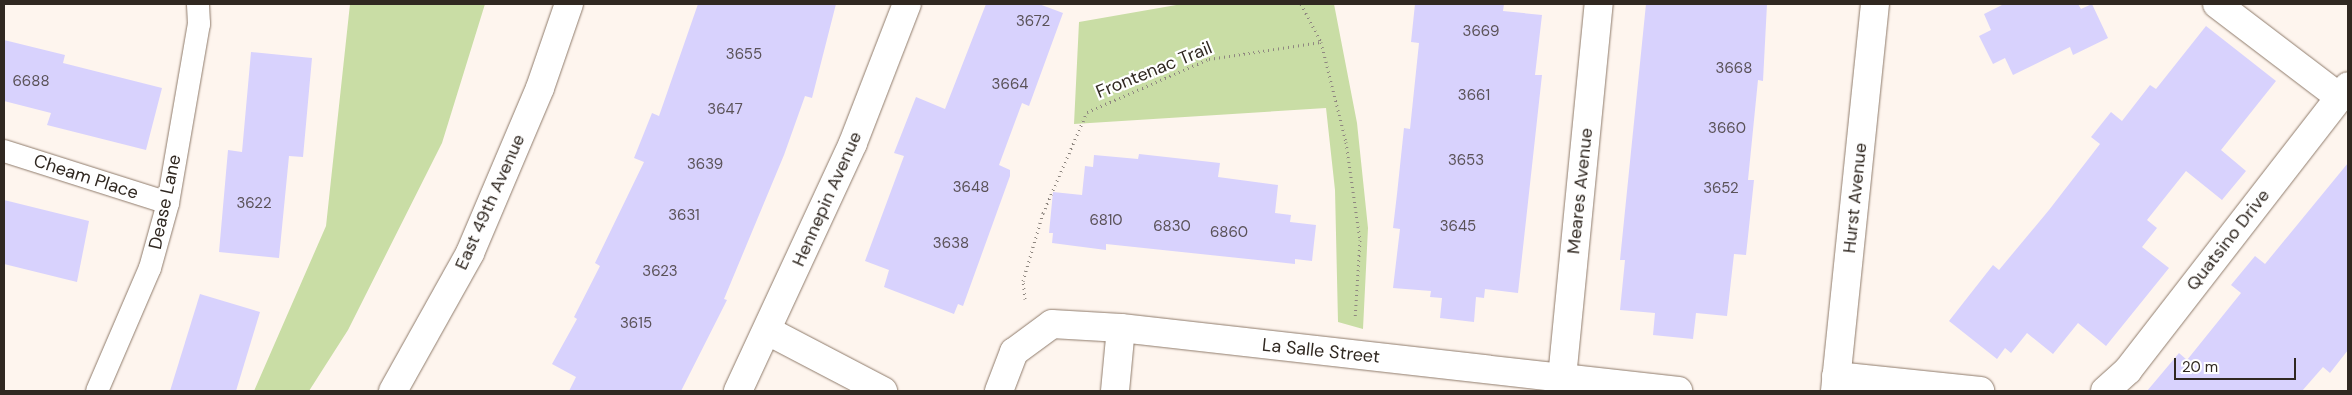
<!DOCTYPE html>
<html>
<head>
<meta charset="utf-8">
<style>
  body { margin:0 }
  #map { position:relative; width:2352px; height:395px; overflow:hidden; background:#fef5ee; font-family:"DM Sans",sans-serif }
  div>[style] { position:absolute }
  .green>* { inset:0; background:#c9dda5 }
  .building>* { inset:0; background:#d8d2fd }
  .path>* { height:3px; margin-top:-1.5px; transform-origin:0; background:repeating-linear-gradient(90deg,#8f8780 0 1px,transparent 0 5px) }
  .roads { filter:drop-shadow(0 0 1px #8f7b6b) drop-shadow(0 0 1px #8f7b6b) }
  .lane>* { height:22px; margin:-11px; padding:0 11px; transform-origin:11px; border-radius:11px; background:#fff }
  .street>* { height:28px; margin:-14px; padding:0 14px; transform-origin:14px; border-radius:14px; background:#fff }
  .secondary>* { height:28px; margin:-14px; padding:0 14px; transform-origin:14px; border-radius:14px; background:#fff }
  span { translate:-50% -50%; white-space:nowrap; text-align:center; line-height:1.15; -webkit-text-stroke:4.5px #fff; paint-order:stroke }
  .number-label { font-size:15px; color:#5a5258 }
  .number-label span { -webkit-text-stroke-width:0 }
  .street-label { font-size:18px; color:#302821 }
  .frame { position:absolute; inset:0; border:5px solid #302821; pointer-events:none }
  .scale { position:absolute; left:2174px; top:358px; width:122px; height:22px; box-sizing:border-box; border:2px solid #302821; border-top:0; padding-left:6px; font-size:15px; line-height:18px; white-space:nowrap; color:#302821; -webkit-text-stroke:4px #fff; paint-order:stroke }
</style>
</head>
<body>
<div id="map">
  <div class="green">
    <i style="clip-path:polygon(350px 4px,485px 4px,442px 143px,348px 330px,309px 391px,254px 391px,326px 226px)"></i>
    <i style="clip-path:polygon(1182px 4px,1334px 4px,1357px 123px,1368px 228px,1363px 329px,1338px 322px,1335px 190px,1326px 108px,1074px 124px,1079px 22px)"></i>
  </div>
  <div class="building">
    <i style="clip-path:polygon(698px 4px,836px 4px,812px 98px,805px 96px,784px 155px,724px 299px,727px 300px,681px 391px,569px 391px,576px 377px,552px 364px,577px 319px,574px 317px,600px 266px,595px 263px,644px 162px,634px 158px,652px 113px,659px 116px)"></i>
    <i style="clip-path:polygon(986px 4px,1039px 4px,1063px 13px,1029px 106px,1022px 103px,999px 165px,1010px 170px,1010px 176px,963px 306px,958px 304px,954px 314px,884px 287px,889px 270px,865px 261px,904px 156px,894px 153px,916px 97px,945px 109px)"></i>
    <i style="clip-path:polygon(1415px 4px,1504px 4px,1503px 11px,1542px 15px,1535px 75px,1542px 75px,1518px 293px,1485px 289px,1484px 298px,1476px 297px,1474px 322px,1440px 318px,1442px 298px,1430px 297px,1431px 291px,1393px 288px,1400px 229px,1393px 228px,1397px 194px,1404px 128px,1410px 129px,1419px 43px,1411px 42px)"></i>
    <i style="clip-path:polygon(1646px 4px,1767px 4px,1763px 81px,1758px 80px,1748px 180px,1754px 180px,1746px 255px,1734px 254px,1727px 316px,1696px 313px,1693px 339px,1653px 335px,1655px 313px,1620px 310px,1625px 260px,1620px 260px)"></i>
    <i style="clip-path:polygon(2004px 4px,2078px 4px,2081px 9px,2092px 4px,2108px 38px,2073px 55px,2070px 47px,2013px 75px,2005px 58px,1993px 64px,1979px 36px,1991px 30px,1984px 14px)"></i>
    <i style="clip-path:polygon(2206px 26px,2276px 81px,2221px 150px,2246px 171px,2222px 200px,2186px 171px,2147px 220px,2157px 228px,2142px 247px,2169px 268px,2106px 346px,2078px 323px,2053px 354px,2027px 333px,2011px 353px,2005px 348px,1997px 359px,1949px 321px,1993px 265px,1999px 270px,2049px 210px,2100px 144px,2091px 137px,2111px 112px,2122px 121px,2150px 85px,2156px 89px)"></i>
    <i style="clip-path:polygon(4px 40px,65px 55px,63px 63px,162px 88px,146px 150px,47px 125px,51px 113px,4px 101px)"></i>
    <i style="clip-path:polygon(251px 52px,312px 58px,303px 157px,289px 156px,279px 258px,219px 252px,228px 150px,242px 152px)"></i>
    <i style="clip-path:polygon(1139px 154px,1220px 163px,1218px 177px,1278px 185px,1275px 213px,1291px 215px,1290px 222px,1316px 225px,1312px 261px,1295px 259px,1295px 264px,1106px 244px,1106px 250px,1052px 243px,1053px 233px,1049px 233px,1053px 192px,1082px 195px,1085px 166px,1093px 167px,1094px 155px,1138px 159px)"></i>
    <i style="clip-path:polygon(2348px 163px,2348px 350px,2330px 373px,2323px 367px,2302px 391px,2147px 391px,2179px 353px,2187px 360px,2241px 293px,2231px 285px,2255px 256px,2265px 264px)"></i>
    <i style="clip-path:polygon(4px 200px,89px 221px,77px 282px,4px 264px)"></i>
    <i style="clip-path:polygon(200px 294px,260px 312px,236px 391px,170px 391px)"></i>
  </div>
  <div class="path">
    <i style="left:1301px;top:4px;width:43px;rotate:62.2deg"></i>
    <i style="left:1321px;top:42px;width:103px;rotate:76deg"></i>
    <i style="left:1346px;top:142px;width:99px;rotate:81.9deg"></i>
    <i style="left:1360px;top:240px;width:79px;rotate:93.6deg"></i>
    <i style="left:1025px;top:299px;width:18px;rotate:-96deg"></i>
    <i style="left:1023px;top:281px;width:71px;rotate:-73.6deg"></i>
    <i style="left:1043px;top:213px;width:110px;rotate:-66.5deg"></i>
    <i style="left:1087px;top:112px;width:133px;rotate:-23.5deg"></i>
    <i style="left:1209px;top:59px;width:113px;rotate:-8.6deg"></i>
  </div>
  <div class="roads">
    <div class="lane">
      <i style="left:4px;top:151px;width:172px;rotate:17.6deg"></i>
      <i style="left:97px;top:391px;width:134px;rotate:-66.7deg"></i>
      <i style="left:150px;top:268px;width:67px;rotate:-74.5deg"></i>
      <i style="left:168px;top:203px;width:182px;rotate:-80.2deg"></i>
      <i style="left:199px;top:24px;width:20px;rotate:-93deg"></i>
    </div>
    <div class="street">
      <i style="left:2217px;top:4px;width:153px;rotate:37.3deg"></i>
      <i style="left:768px;top:331px;width:130px;rotate:27.6deg"></i>
      <i style="left:1836px;top:376px;width:145px;rotate:5.9deg"></i>
      <i style="left:1562px;top:378px;width:376px;rotate:-84.4deg"></i>
      <i style="left:738px;top:391px;width:273px;rotate:-65.1deg"></i>
      <i style="left:853px;top:143px;width:149px;rotate:-68.8deg"></i>
      <i style="left:999px;top:391px;width:42px;rotate:-69deg"></i>
      <i style="left:1014px;top:352px;width:47px;rotate:-36.4deg"></i>
      <i style="left:1052px;top:324px;width:69px;rotate:3.3deg"></i>
      <i style="left:1121px;top:328px;width:561px;rotate:6.45deg"></i>
      <i style="left:1115px;top:391px;width:63px;rotate:-84.6deg"></i>
      <i style="left:1835px;top:391px;width:389px;rotate:-84.1deg"></i>
      <i style="left:2105px;top:391px;width:31px;rotate:-42deg"></i>
      <i style="left:2128px;top:370px;width:359px;rotate:-52.2deg"></i>
    </div>
    <div class="secondary">
      <i style="left:393px;top:391px;width:158px;rotate:-60.8deg"></i>
      <i style="left:470px;top:253px;width:179px;rotate:-67deg"></i>
      <i style="left:540px;top:88px;width:89px;rotate:-71deg"></i>
    </div>
  </div>
  <div class="number-label">
    <span style="left:1033px;top:22px">3672</span>
    <span style="left:1481px;top:32px">3669</span>
    <span style="left:744px;top:55px">3655</span>
    <span style="left:1734px;top:69px">3668</span>
    <span style="left:31px;top:82px">6688</span>
    <span style="left:1010px;top:85px">3664</span>
    <span style="left:1474px;top:96px">3661</span>
    <span style="left:725px;top:110px">3647</span>
    <span style="left:1727px;top:129px">3660</span>
    <span style="left:1466px;top:161px">3653</span>
    <span style="left:705px;top:165px">3639</span>
    <span style="left:971px;top:188px">3648</span>
    <span style="left:1721px;top:189px">3652</span>
    <span style="left:254px;top:204px">3622</span>
    <span style="left:684px;top:216px">3631</span>
    <span style="left:1106px;top:221px">6810</span>
    <span style="left:1172px;top:227px">6830</span>
    <span style="left:1458px;top:227px">3645</span>
    <span style="left:1229px;top:233px">6860</span>
    <span style="left:951px;top:244px">3638</span>
    <span style="left:660px;top:272px">3623</span>
    <span style="left:636px;top:324px">3615</span>
  </div>
  <div class="street-label">
    <span style="left:1154px;top:70px;rotate:-22deg">Frontenac Trail</span>
    <span style="left:86px;top:177px;rotate:18deg">Cheam Place</span>
    <span style="left:1580px;top:191px;rotate:-84deg">Meares Avenue</span>
    <span style="left:1855px;top:198px;rotate:-84deg">Hurst Avenue</span>
    <span style="left:827px;top:199px;rotate:-66deg">Hennepin Avenue</span>
    <span style="left:165px;top:202px;rotate:-78deg">Dease Lane</span>
    <span style="left:490px;top:202px;rotate:-66deg">East 49th Avenue</span>
    <span style="left:2228px;top:240px;rotate:-52deg">Quatsino Drive</span>
    <span style="left:1321px;top:351px;rotate:6deg">La Salle Street</span>
  </div>
  <div class="frame"></div>
  <div class="scale">20 m</div>
</div>
</body>
</html>
